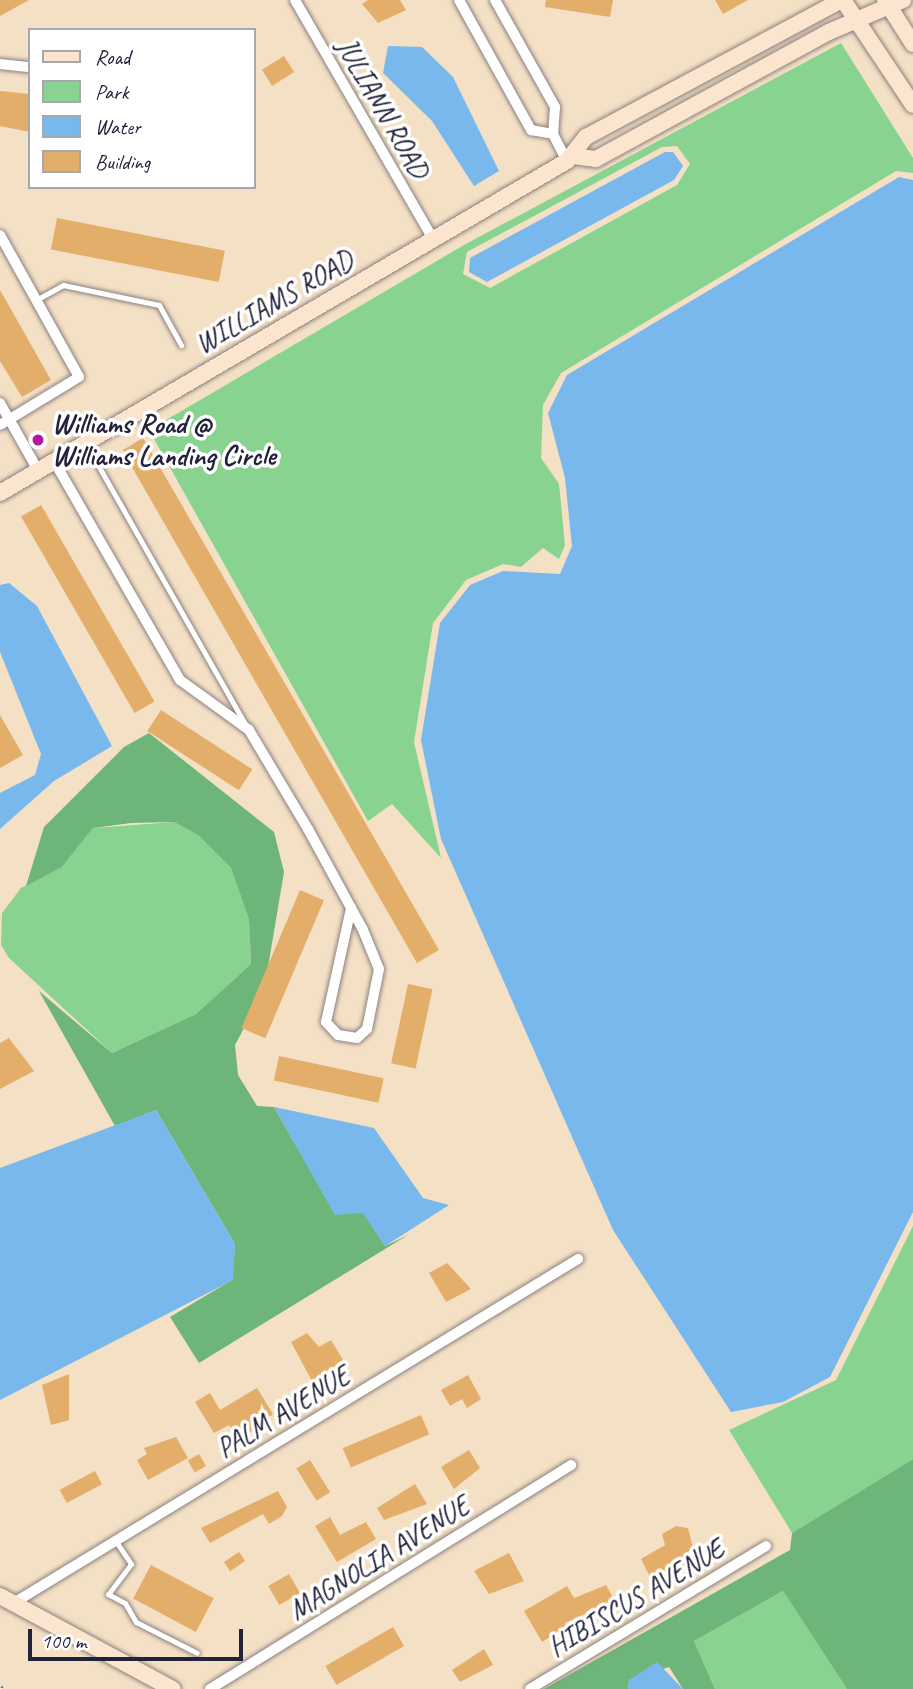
<!DOCTYPE html>
<html>
<head>
<meta charset="utf-8">
<style>
  body { margin:0 }
  #map { position:relative; width:913px; height:1689px; overflow:hidden; background:#f4e0c5; font-family:Caveat,sans-serif }
  div>[style] { position:absolute }
  .green>* { inset:0; background:#89d390 }
  .forest>* { inset:0; background:#6eb57a }
  .water>* { inset:0; background:#78b8ec }
  .building>* { inset:0; background:#e3ae69; transform-origin:0 0 }
  .roads { filter:drop-shadow(0 0 2px #8b8180) drop-shadow(0 0 2px #8b8180) }
  .lane>* { height:5px; margin:-2.5px; padding:0 2.5px; transform-origin:2.5px; border-radius:2.5px; background:#fff }
  .street>* { height:10px; margin:-5px; padding:0 5px; transform-origin:5px; border-radius:5px; background:#fff }
  .secondary>* { height:16px; margin:-8px; padding:0 8px; transform-origin:8px; border-radius:8px; background:#fce5cf }
  .rail>* { height:7px; margin-top:-3.5px; transform-origin:0; background:repeating-linear-gradient(90deg,#fff 0 13px,#22223b 0 26px); box-sizing:border-box; border-block:2px solid #22223b }
  .dots>* { width:19px; height:19px; translate:-50% -50%; box-sizing:border-box; border:4px solid #fff; border-radius:50% }
  span { translate:-50% -50%; white-space:nowrap; text-align:center; line-height:1.15; -webkit-text-stroke:7px #fff; paint-order:stroke }
  .street-label { font-size:28px; color:#22223b }
  .poi-label { font-size:28px; color:#22223b; font-weight:700 }
  .left { translate:0 -50%; text-align:left }
  .legend { position:absolute; left:28px; top:28px; width:228px; height:161px; box-sizing:border-box; background:#fff; border:2px solid #a7a7b1; margin:0; padding:9px 12px; list-style:none; font-size:21px; color:#22223b }
  .legend li { display:flex; align-items:center; gap:14px; height:35px }
  .legend b { width:35px; border:2px solid #a7a7b1 }
  .scale { position:absolute; left:28px; top:1629px; width:215px; height:32px; box-sizing:border-box; border:4px solid #22223b; border-top:0; padding-left:9px; font-size:21px; line-height:24px; white-space:nowrap; color:#22223b; -webkit-text-stroke:5px #fff; paint-order:stroke }
</style>
</head>
<body>
<div id="map">
  <div class="green">
    <i style="clip-path:polygon(evenodd,841px 43px,913px 158px,913px 173px,896px 171px,561px 373px,543px 405px,541px 458px,559px 484px,565px 545px,559px 559px,543px 548px,521px 567px,503px 564px,466px 580px,433px 623px,414px 742px,441px 858px,392px 804px,368px 821px,149px 430px,464px 245px,841px 43px,677px 146px,690px 164px,677px 185px,490px 288px,463px 274px,467px 252px,662px 147px,677px 146px)"></i>
    <i style="clip-path:polygon(174px 822px,198px 835px,231px 868px,249px 920px,251px 964px,196px 1014px,112px 1053px,9px 958px,1px 945px,2px 913px,21px 888px,62px 867px,93px 828px)"></i>
    <i style="clip-path:polygon(913px 1226px,913px 1459px,792px 1533px,729px 1430px,836px 1380px)"></i>
    <i style="clip-path:polygon(783px 1591px,847px 1689px,715px 1689px,694px 1641px)"></i>
  </div>
  <div class="forest">
    <i style="clip-path:polygon(149px 733px,274px 832px,284px 872px,264px 991px,235px 1045px,238px 1075px,257px 1106px,274px 1107px,335px 1214px,363px 1212px,385px 1246px,408px 1235px,199px 1363px,170px 1317px,232px 1280px,235px 1244px,156px 1110px,115px 1126px,39px 991px,112px 1053px,196px 1014px,251px 964px,249px 920px,231px 868px,198px 835px,174px 822px,131px 823px,93px 828px,62px 867px,26px 886px,44px 827px,124px 747px)"></i>
    <i style="clip-path:polygon(913px 1459px,913px 1689px,847px 1689px,783px 1591px,694px 1641px,715px 1689px,683px 1689px,669px 1667px,629px 1680px,628px 1689px,544px 1689px,790px 1550px,792px 1533px)"></i>
  </div>
  <div class="water">
    <i style="clip-path:polygon(388px 46px,422px 47px,453px 77px,499px 171px,474px 186px,432px 121px,383px 73px)"></i>
    <i style="clip-path:polygon(665px 152px,673px 152px,683px 166px,674px 180px,487px 282px,469px 272px,470px 258px)"></i>
    <i style="clip-path:polygon(899px 177px,913px 180px,913px 1212px,830px 1377px,783px 1402px,731px 1412px,613px 1230px,441px 839px,421px 740px,440px 623px,470px 585px,503px 571px,560px 574px,572px 546px,565px 478px,548px 413px,567px 375px)"></i>
    <i style="clip-path:polygon(9px 583px,37px 606px,112px 746px,54px 781px,0 829px,0 793px,35px 775px,41px 754px,0 652px,0 585px)"></i>
    <i style="clip-path:polygon(274px 1107px,374px 1128px,423px 1198px,449px 1205px,385px 1246px,363px 1213px,335px 1215px)"></i>
    <i style="clip-path:polygon(156px 1110px,235px 1244px,233px 1280px,0 1400px,0 1168px)"></i>
    <i style="clip-path:polygon(657px 1662px,683px 1689px,628px 1689px,629px 1680px)"></i>
  </div>
  <div class="building">
    <i style="clip-path:polygon(0 0,29px 0,0 16px)"></i>
    <i style="clip-path:polygon(368px 0,400px 0,406px 10px,378px 23px,362px 4px)"></i>
    <i style="clip-path:polygon(546px 0,613px 0,610px 17px,545px 7px)"></i>
    <i style="clip-path:polygon(715px 0,748px 0,723px 14px)"></i>
    <i style="left:284px;top:56px;width:19px;height:26px;rotate:58deg"></i>
    <i style="clip-path:polygon(0 91px,30px 94px,30px 132px,0 126px)"></i>
    <i style="left:57px;top:218px;width:171px;height:32px;rotate:11deg"></i>
    <i style="clip-path:polygon(0 290px,51px 380px,22px 397px,0 361px)"></i>
    <i style="clip-path:polygon(143px 438px,439px 950px,417px 963px,129px 462px,123px 450px)"></i>
    <i style="left:41px;top:505px;width:227px;height:23px;rotate:60deg"></i>
    <i style="left:161px;top:710px;width:109px;height:25px;rotate:33deg"></i>
    <i style="clip-path:polygon(0 715px,23px 755px,0 768px)"></i>
    <i style="left:300px;top:890px;width:26px;height:150px;rotate:23deg"></i>
    <i style="left:408px;top:984px;width:25px;height:81px;rotate:12deg"></i>
    <i style="clip-path:polygon(9px 1038px,34px 1071px,0 1089px,0 1043px)"></i>
    <i style="left:279px;top:1056px;width:107px;height:25px;rotate:12deg"></i>
    <i style="clip-path:polygon(447px 1263px,471px 1289px,446px 1302px,429px 1273px)"></i>
    <i style="clip-path:polygon(307px 1333px,319px 1347px,331px 1340px,343px 1360px,314px 1385px,291px 1342px)"></i>
    <i style="clip-path:polygon(69px 1374px,69px 1420px,51px 1425px,42px 1385px)"></i>
    <i style="clip-path:polygon(468px 1375px,481px 1399px,467px 1408px,462px 1399px,450px 1406px,441px 1390px)"></i>
    <i style="clip-path:polygon(257px 1388px,273px 1414px,248px 1434px,235px 1434px,229px 1425px,214px 1433px,195px 1402px,210px 1393px,220px 1410px)"></i>
    <i style="left:421px;top:1415px;width:21px;height:85px;rotate:67deg"></i>
    <i style="clip-path:polygon(176px 1437px,188px 1458px,148px 1480px,137px 1460px,147px 1454px,144px 1448px)"></i>
    <i style="clip-path:polygon(469px 1450px,480px 1468px,454px 1489px,441px 1467px)"></i>
    <i style="left:199px;top:1454px;width:14px;height:13px;rotate:60deg"></i>
    <i style="left:310px;top:1460px;width:38px;height:16px;rotate:58deg"></i>
    <i style="left:95px;top:1471px;width:15px;height:40px;rotate:62deg"></i>
    <i style="clip-path:polygon(415px 1484px,427px 1504px,384px 1520px,377px 1508px)"></i>
    <i style="clip-path:polygon(278px 1491px,287px 1507px,282px 1516px,269px 1524px,263px 1514px,210px 1543px,201px 1528px)"></i>
    <i style="clip-path:polygon(330px 1517px,340px 1535px,366px 1522px,376px 1539px,337px 1562px,315px 1526px)"></i>
    <i style="clip-path:polygon(676px 1526px,688px 1528px,696px 1560px,654px 1585px,641px 1559px,665px 1545px,662px 1534px)"></i>
    <i style="left:239px;top:1552px;width:11px;height:18px;rotate:56deg"></i>
    <i style="clip-path:polygon(509px 1553px,524px 1581px,489px 1594px,474px 1571px)"></i>
    <i style="left:151px;top:1565px;width:71px;height:38px;rotate:28deg"></i>
    <i style="left:289px;top:1574px;width:22px;height:24px;rotate:60deg"></i>
    <i style="clip-path:polygon(606px 1585px,615px 1601px,565px 1623px,577px 1643px,564px 1650px,555px 1634px,542px 1642px,524px 1611px,567px 1586px,574px 1598px)"></i>
    <i style="left:393px;top:1627px;width:22px;height:78px;rotate:60deg"></i>
    <i style="clip-path:polygon(484px 1649px,493px 1665px,460px 1682px,452px 1670px)"></i>
  </div>
  <div class="roads">
    <div class="lane">
      <i style="left:36px;top:300px;width:31px;rotate:-29deg"></i>
      <i style="left:63px;top:285px;width:98px;rotate:11.8deg"></i>
      <i style="left:159px;top:305px;width:46px;rotate:61.2deg"></i>
      <i style="left:86px;top:444px;width:322px;rotate:60.4deg"></i>
      <i style="left:115px;top:1540px;width:29px;rotate:56deg"></i>
      <i style="left:131px;top:1564px;width:38px;rotate:127deg"></i>
      <i style="left:108px;top:1594px;width:19px;rotate:28deg"></i>
      <i style="left:125px;top:1603px;width:22px;rotate:60deg"></i>
      <i style="left:136px;top:1622px;width:68px;rotate:26.9deg"></i>
    </div>
    <div class="street">
      <i style="left:295px;top:0;width:276px;rotate:60deg"></i>
      <i style="left:459px;top:0;width:149px;rotate:61deg"></i>
      <i style="left:531px;top:130px;width:22px;rotate:10deg"></i>
      <i style="left:495px;top:0;width:123px;rotate:60.7deg"></i>
      <i style="left:555px;top:107px;width:27px;rotate:94deg"></i>
      <i style="left:553px;top:134px;width:30px;rotate:63deg"></i>
      <i style="left:0;top:64px;width:30px;rotate:6deg"></i>
      <i style="left:0;top:235px;width:162px;rotate:60.9deg"></i>
      <i style="left:79px;top:377px;width:92px;rotate:148.7deg"></i>
      <i style="left:0;top:403px;width:79px;rotate:60.5deg"></i>
      <i style="left:54px;top:461px;width:253px;rotate:60.1deg"></i>
      <i style="left:180px;top:680px;width:85px;rotate:35.9deg"></i>
      <i style="left:249px;top:730px;width:115px;rotate:59.2deg"></i>
      <i style="left:308px;top:829px;width:115px;rotate:61.4deg"></i>
      <i style="left:363px;top:930px;width:42px;rotate:67.7deg"></i>
      <i style="left:379px;top:969px;width:61px;rotate:101.3deg"></i>
      <i style="left:367px;top:1029px;width:13px;rotate:138deg"></i>
      <i style="left:357px;top:1038px;width:19px;rotate:-171deg"></i>
      <i style="left:338px;top:1035px;width:18px;rotate:-133deg"></i>
      <i style="left:326px;top:1022px;width:117px;rotate:-77.6deg"></i>
      <i style="left:12px;top:1604px;width:663px;rotate:-31.36deg"></i>
      <i style="left:210px;top:1689px;width:425px;rotate:-31.8deg"></i>
      <i style="left:530px;top:1689px;width:276px;rotate:-31.2deg"></i>
    </div>
    <div class="secondary">
      <i style="left:843px;top:0;width:126px;rotate:56.3deg"></i>
      <i style="left:885px;top:0;width:52px;rotate:57.5deg"></i>
      <i style="left:574px;top:156px;width:22px;rotate:8deg"></i>
      <i style="left:596px;top:159px;width:265px;rotate:-28.6deg"></i>
      <i style="left:829px;top:32px;width:81px;rotate:-23.4deg"></i>
      <i style="left:0;top:493px;width:657px;rotate:-30.35deg"></i>
      <i style="left:567px;top:161px;width:31px;rotate:-52deg"></i>
      <i style="left:586px;top:137px;width:289px;rotate:-28.2deg"></i>
      <i style="left:0;top:1596px;width:196px;rotate:28.3deg"></i>
    </div>
  </div>
  <div class="rail">
    <i style="left:0;top:1688px;width:1px;rotate:45deg"></i>
  </div>
  <div class="dots">
    <i style="left:38px;top:440px;background:#b5179e"></i>
  </div>
  <div class="street-label">
    <span style="left:383px;top:108px;rotate:60deg">JULIANN ROAD</span>
    <span style="left:274px;top:302px;rotate:-30deg">WILLIAMS ROAD</span>
    <span style="left:283px;top:1412px;rotate:-31deg">PALM AVENUE</span>
    <span style="left:379px;top:1558px;rotate:-32deg">MAGNOLIA AVENUE</span>
    <span style="left:636px;top:1598px;rotate:-31deg">HIBISCUS AVENUE</span>
  </div>
  <div class="poi-label">
    <span class="left" style="left:52px;top:440px">Williams Road @<br>Williams Landing Circle</span>
  </div>
  <ul class="legend">
  <li><b style="height:9px;background:#fce5cf"></b>Road</li>
  <li><b style="height:19px;background:#89d390"></b>Park</li>
  <li><b style="height:19px;background:#78b8ec"></b>Water</li>
  <li><b style="height:19px;background:#e3ae69"></b>Building</li>
  </ul>
  <div class="scale">100 m</div>
</div>
</body>
</html>
